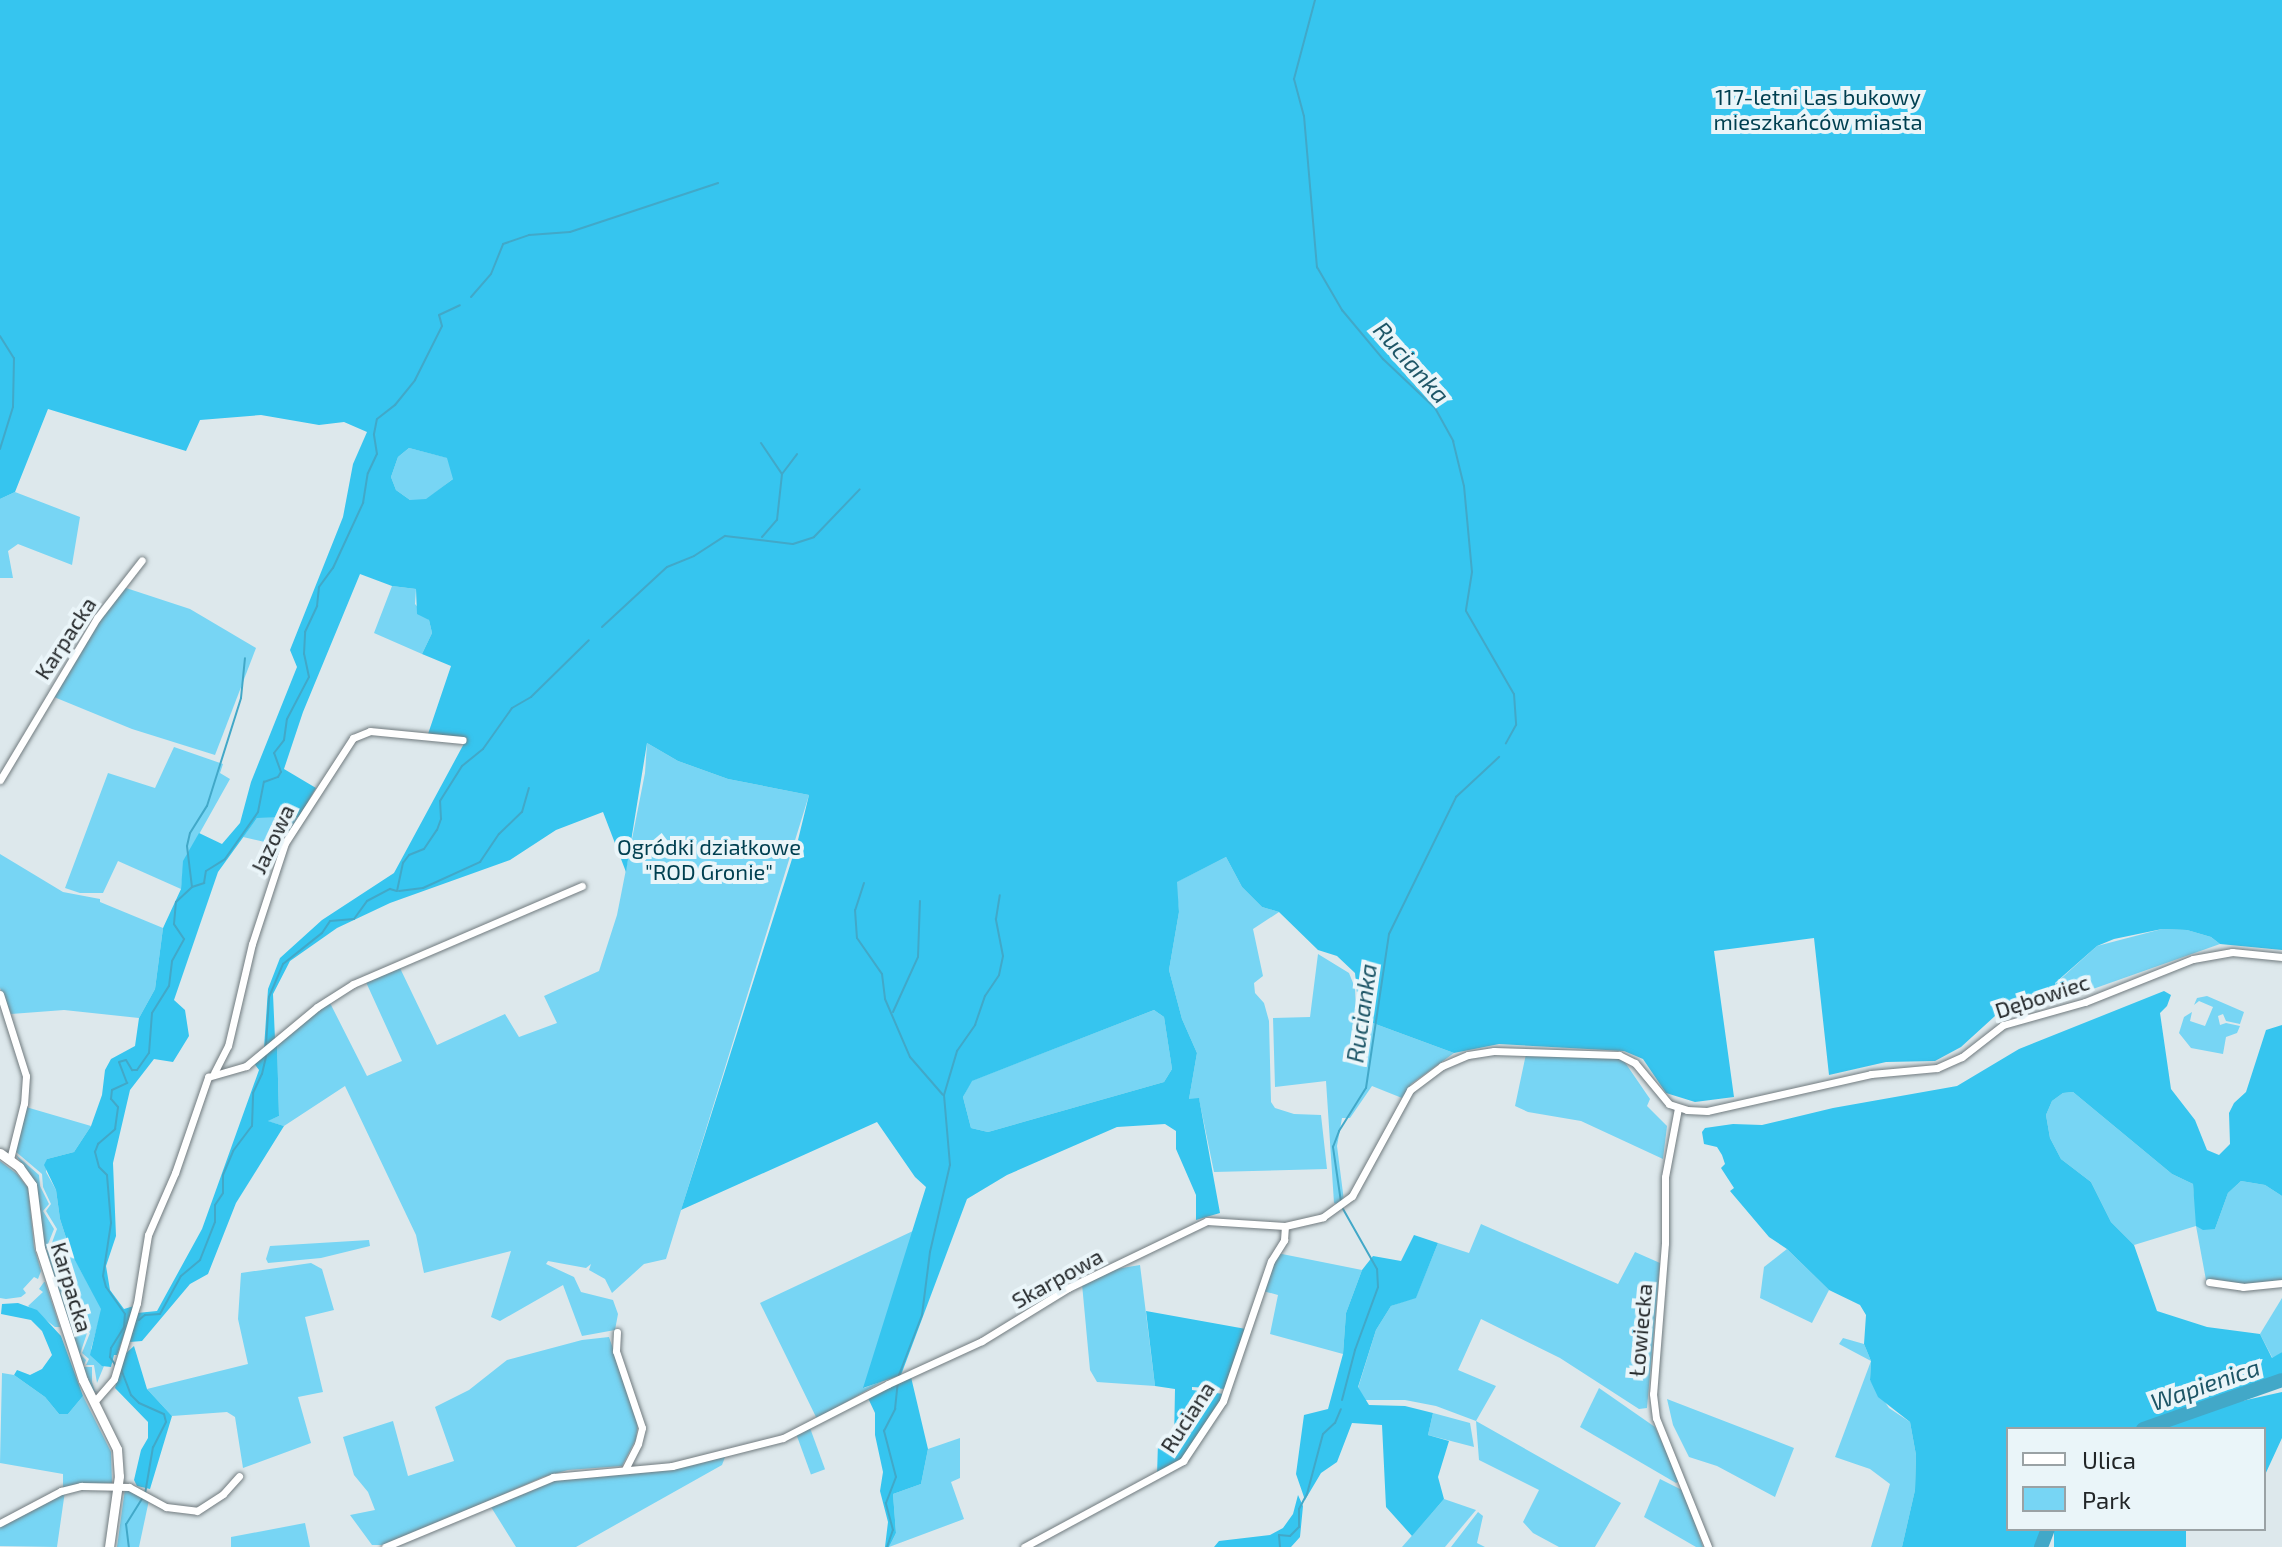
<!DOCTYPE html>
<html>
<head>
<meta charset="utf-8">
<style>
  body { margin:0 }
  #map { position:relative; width:2282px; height:1547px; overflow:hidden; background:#dde8ec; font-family:"Exo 2",sans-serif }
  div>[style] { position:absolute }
  .green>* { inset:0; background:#77d5f4; transform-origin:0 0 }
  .forest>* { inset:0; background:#36c5ef; transform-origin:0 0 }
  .stream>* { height:2px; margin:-1px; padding:0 1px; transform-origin:1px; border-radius:1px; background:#42a8c8 }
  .river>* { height:14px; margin:-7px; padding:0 7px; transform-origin:7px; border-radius:7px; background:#42a8c8 }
  .roads { filter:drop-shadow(0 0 2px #717b7f) drop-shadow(0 0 2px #717b7f) }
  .minor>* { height:7px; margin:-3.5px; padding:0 3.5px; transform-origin:3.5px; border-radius:3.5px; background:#fff }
  .tertiary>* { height:9px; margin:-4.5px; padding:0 4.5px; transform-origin:4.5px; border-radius:4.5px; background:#fff }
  span { translate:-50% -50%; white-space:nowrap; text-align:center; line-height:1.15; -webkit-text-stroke:8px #eaf5f9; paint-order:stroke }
  .park-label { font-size:22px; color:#003f50 }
  .street-label { font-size:22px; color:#222628 }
  .water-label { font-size:24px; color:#1e5667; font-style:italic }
  .legend { position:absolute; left:2006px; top:1427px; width:260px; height:104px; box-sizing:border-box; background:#eaf5f9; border:2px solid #9aa2a5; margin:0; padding:10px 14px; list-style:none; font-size:24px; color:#222628 }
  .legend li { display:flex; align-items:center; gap:16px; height:40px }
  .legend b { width:40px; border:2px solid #9aa2a5 }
</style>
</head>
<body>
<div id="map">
  <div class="green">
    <i style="clip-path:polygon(409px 448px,448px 458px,454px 478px,426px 500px,410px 500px,396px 490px,391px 477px,398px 457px)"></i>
    <i style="clip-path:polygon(15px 492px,80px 517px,72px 565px,18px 544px,8px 551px,13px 578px,0 578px,0 499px)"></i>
    <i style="clip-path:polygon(392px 586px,416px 589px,415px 604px,429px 620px,432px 633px,422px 654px,374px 633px)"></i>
    <i style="clip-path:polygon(123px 587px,190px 609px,256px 648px,215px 755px,132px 729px,54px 697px,54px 693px,99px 619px)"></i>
    <i style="clip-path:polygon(647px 743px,678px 761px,728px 779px,809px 795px,666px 1259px,644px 1264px,612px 1293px,605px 1279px,589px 1270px,591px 1264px,586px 1268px,548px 1261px,546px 1264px,574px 1277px,581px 1292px,613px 1300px,618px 1314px,615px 1330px,582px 1336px,563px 1285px,500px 1321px,491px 1317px,511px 1251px,424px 1273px,416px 1235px,345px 1086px,284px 1126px,267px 1121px,279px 1116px,277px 1042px,329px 1001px,367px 1076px,402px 1061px,365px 980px,399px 966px,437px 1045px,505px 1014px,519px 1037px,557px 1023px,544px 996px,599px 971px,617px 915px,645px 773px)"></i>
    <i style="clip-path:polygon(174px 747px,223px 764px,220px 773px,230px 779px,184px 861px,181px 889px,118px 861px,103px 893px,80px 893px,65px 888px,108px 773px,155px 788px)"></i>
    <i style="clip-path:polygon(299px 817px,288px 833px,282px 835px,282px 846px,243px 837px,257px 818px)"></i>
    <i style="clip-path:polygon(0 854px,63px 892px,100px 899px,100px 902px,163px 928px,155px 989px,139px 1018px,64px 1010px,11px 1014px,0 988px)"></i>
    <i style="clip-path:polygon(1226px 857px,1242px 887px,1262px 907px,1279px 912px,1253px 929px,1263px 976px,1254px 983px,1255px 993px,1264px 1003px,1269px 1021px,1271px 1102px,1275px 1108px,1294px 1114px,1321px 1115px,1327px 1169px,1214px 1172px,1199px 1099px,1189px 1099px,1197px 1053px,1182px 1019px,1169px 970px,1179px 912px,1176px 882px)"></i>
    <i style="clip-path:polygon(2162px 929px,2187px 930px,2211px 937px,2220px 944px,2059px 1001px,2055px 984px,2097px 946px)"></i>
    <i style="clip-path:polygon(1318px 954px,1349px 973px,1355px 988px,1357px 1033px,1370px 1022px,1454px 1053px,1411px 1084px,1402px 1098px,1372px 1086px,1350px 1118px,1342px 1118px,1337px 1146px,1344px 1201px,1339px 1205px,1334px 1203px,1326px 1081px,1275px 1087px,1273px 1018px,1310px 1017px)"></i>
    <i style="clip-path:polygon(2207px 996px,2244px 1012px,2240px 1024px,2226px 1021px,2223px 1014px,2218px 1016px,2220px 1025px,2226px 1023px,2240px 1026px,2237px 1033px,2226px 1037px,2223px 1054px,2191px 1048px,2179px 1033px,2184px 1017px,2192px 1012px,2190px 1021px,2205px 1026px,2213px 1007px,2199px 1001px,2194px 1005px,2197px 998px)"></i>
    <i style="clip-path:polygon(1154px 1010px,1164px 1017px,1172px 1069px,1164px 1082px,988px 1132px,971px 1128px,963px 1097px,971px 1081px)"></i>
    <i style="clip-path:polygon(1526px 1054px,1610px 1056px,1624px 1061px,1650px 1099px,1647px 1106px,1667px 1126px,1663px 1159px,1581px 1121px,1528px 1112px,1515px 1106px)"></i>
    <i style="clip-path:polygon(2073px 1092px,2172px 1174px,2193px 1184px,2194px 1195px,2215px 1229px,2228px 1193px,2241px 1181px,2265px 1185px,2282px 1196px,2282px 1281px,2250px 1285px,2206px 1280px,2196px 1226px,2134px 1245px,2111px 1222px,2091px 1182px,2061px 1159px,2050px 1138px,2046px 1115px,2052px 1101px,2063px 1093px)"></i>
    <i style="clip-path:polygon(26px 1107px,91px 1126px,74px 1152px,47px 1159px,46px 1172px,56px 1190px,60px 1219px,71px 1253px,102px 1309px,91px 1349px,104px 1366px,97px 1383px,94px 1365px,86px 1365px,89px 1359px,82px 1353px,90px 1333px,74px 1320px,78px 1298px,60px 1284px,63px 1263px,50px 1248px,57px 1229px,46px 1211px,51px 1204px,43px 1187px,42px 1174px,15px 1151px)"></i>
    <i style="clip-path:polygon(15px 1154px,39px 1175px,40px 1186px,49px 1204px,43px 1211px,54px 1229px,46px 1249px,61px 1264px,58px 1286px,76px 1299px,70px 1321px,87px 1333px,80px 1354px,86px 1360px,83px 1367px,92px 1367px,92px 1382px,95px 1391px,99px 1393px,93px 1391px,86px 1377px,44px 1249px,37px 1186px)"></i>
    <i style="clip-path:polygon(0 1161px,17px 1174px,28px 1188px,34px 1247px,41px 1271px,38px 1279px,34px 1277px,23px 1289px,26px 1293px,21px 1297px,6px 1299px,0 1298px)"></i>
    <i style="clip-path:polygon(1481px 1224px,1618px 1284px,1635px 1252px,1660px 1263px,1647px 1408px,1639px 1409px,1560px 1358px,1481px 1319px,1458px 1370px,1496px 1386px,1476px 1421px,1621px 1503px,1595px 1547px,1559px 1547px,1533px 1533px,1523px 1522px,1539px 1490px,1479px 1460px,1476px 1421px,1436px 1406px,1405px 1400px,1365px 1400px,1358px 1388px,1376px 1330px,1391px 1306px,1416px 1297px,1438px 1243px,1469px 1253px)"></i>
    <i style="clip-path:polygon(915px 1230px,864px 1388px,883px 1381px,817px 1419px,760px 1303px)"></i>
    <i style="clip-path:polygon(369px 1240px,370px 1246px,321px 1258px,268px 1263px,266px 1259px,270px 1246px)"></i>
    <i style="clip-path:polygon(1787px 1249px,1829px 1290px,1812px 1323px,1760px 1298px,1764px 1267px)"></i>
    <i style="clip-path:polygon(1277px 1253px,1362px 1270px,1346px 1313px,1343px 1354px,1270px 1334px,1278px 1295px,1263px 1291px)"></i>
    <i style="clip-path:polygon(311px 1263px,322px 1269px,334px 1310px,305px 1317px,323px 1392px,298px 1397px,311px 1443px,243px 1468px,235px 1417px,227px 1412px,172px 1416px,147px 1389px,248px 1364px,238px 1319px,241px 1273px)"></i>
    <i style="clip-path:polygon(1140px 1265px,1155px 1386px,1097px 1382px,1090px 1370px,1082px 1284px,1116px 1269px)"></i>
    <i style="clip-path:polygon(44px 1282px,45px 1282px,60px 1327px,55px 1327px,28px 1306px,43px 1292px,39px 1289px)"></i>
    <i style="clip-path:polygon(2282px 1298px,2282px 1352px,2273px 1359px,2260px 1334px)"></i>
    <i style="clip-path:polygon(609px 1337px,638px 1421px,636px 1439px,622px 1466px,568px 1470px,543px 1477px,420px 1531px,382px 1545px,372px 1545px,350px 1515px,375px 1510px,368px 1492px,354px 1475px,343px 1437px,393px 1421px,408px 1476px,454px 1461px,435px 1407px,469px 1390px,507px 1360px,582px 1340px)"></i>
    <i style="clip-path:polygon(1843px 1338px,1864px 1344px,1871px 1361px,1870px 1380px,1889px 1408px,1910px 1422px,1916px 1455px,1915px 1490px,1902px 1547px,1871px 1547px,1890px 1484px,1870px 1469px,1835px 1457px,1871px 1361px,1839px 1344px)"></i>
    <i style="clip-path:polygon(2px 1373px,14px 1375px,45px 1397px,59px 1414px,68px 1414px,83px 1396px,111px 1452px,112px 1483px,63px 1488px,63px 1474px,0 1463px)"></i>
    <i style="clip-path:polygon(1599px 1388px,1655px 1427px,1680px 1481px,1676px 1483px,1580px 1427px)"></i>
    <i style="clip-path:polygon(1667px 1399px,1794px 1448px,1775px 1497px,1717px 1466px,1689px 1457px,1673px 1425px)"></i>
    <i style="clip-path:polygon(1433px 1413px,1470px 1423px,1474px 1447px,1428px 1435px)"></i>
    <i style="left:810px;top:1428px;width:44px;height:15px;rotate:70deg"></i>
    <i style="clip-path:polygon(960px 1438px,960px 1478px,951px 1482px,964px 1519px,889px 1547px,896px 1533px,893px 1494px,921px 1484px,928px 1449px)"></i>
    <i style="clip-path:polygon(725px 1457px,722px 1465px,576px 1547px,516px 1547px,491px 1507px,551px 1480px,673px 1468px)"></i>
    <i style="clip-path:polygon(1660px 1479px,1684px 1491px,1703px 1547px,1696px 1547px,1644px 1517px)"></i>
    <i style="clip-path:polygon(125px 1489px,149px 1500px,139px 1547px,117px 1547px)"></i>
    <i style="clip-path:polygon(65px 1491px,57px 1547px,0 1546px,0 1525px)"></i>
    <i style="clip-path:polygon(1444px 1499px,1476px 1510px,1445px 1547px,1402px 1547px)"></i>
    <i style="clip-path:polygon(1478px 1512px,1483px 1516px,1477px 1543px,1485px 1547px,1451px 1547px)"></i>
    <i style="clip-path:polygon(305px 1523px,310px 1547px,231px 1547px,231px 1537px)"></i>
  </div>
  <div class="forest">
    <i style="clip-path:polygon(evenodd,0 0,2282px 0,2282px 950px,2220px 944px,2211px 937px,2187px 930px,2162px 929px,2114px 939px,2097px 946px,2055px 983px,2059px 1001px,1995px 1016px,1961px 1047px,1935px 1061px,1886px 1062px,1829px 1075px,1814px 938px,1714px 951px,1734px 1097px,1695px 1102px,1666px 1093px,1643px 1059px,1624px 1051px,1499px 1044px,1454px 1053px,1370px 1022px,1361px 1032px,1355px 973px,1337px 956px,1318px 950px,1279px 912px,1262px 907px,1242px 887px,1226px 857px,1177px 882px,1179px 912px,1169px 970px,1182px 1019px,1197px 1053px,1189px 1099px,1199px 1098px,1220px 1213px,1196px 1220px,1196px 1195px,1176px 1149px,1176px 1131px,1165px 1124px,1117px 1127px,1007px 1175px,967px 1199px,901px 1375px,863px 1388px,926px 1187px,915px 1177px,877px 1122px,681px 1210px,798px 840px,809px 795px,728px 779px,678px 761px,647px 743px,626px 872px,603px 812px,556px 830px,510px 860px,390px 903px,337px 928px,290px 961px,273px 994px,275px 1039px,264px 1048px,268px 989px,280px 958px,322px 920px,394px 873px,467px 738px,428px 734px,451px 666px,422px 654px,432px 633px,429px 620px,417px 614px,416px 589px,392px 586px,360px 574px,303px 712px,284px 769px,316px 788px,299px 817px,257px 818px,218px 872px,174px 1000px,185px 1010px,189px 1036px,173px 1062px,154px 1059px,130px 1090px,113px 1163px,116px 1236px,106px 1266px,110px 1290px,124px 1309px,134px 1306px,117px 1355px,114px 1355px,111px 1367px,102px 1366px,90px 1355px,101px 1309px,71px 1253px,60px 1219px,56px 1190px,44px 1165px,47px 1159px,74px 1152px,91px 1126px,102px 1095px,105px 1070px,111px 1059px,135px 1046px,139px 1018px,155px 989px,163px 928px,181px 889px,183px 861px,199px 833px,222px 844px,240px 823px,251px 782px,297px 667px,290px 650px,343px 517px,353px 464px,367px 432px,344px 422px,319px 425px,261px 415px,200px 420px,186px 451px,48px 409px,15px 492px,0 499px,0 0,409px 448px,447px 458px,453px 479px,426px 499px,410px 500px,396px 490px,391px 477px,398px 457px,409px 448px,0 0,1154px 1010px,1164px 1017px,1172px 1069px,1164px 1082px,988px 1132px,971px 1128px,963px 1097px,972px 1081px,1154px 1010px)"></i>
    <i style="clip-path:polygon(2164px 991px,2171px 995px,2167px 1006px,2160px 1013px,2171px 1089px,2195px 1120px,2207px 1150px,2219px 1155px,2230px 1144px,2229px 1113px,2234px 1103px,2246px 1092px,2266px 1030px,2282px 1025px,2282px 1196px,2265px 1185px,2241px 1181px,2228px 1193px,2215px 1229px,2203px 1230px,2196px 1226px,2193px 1184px,2172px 1174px,2073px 1092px,2063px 1093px,2052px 1101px,2046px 1115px,2050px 1138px,2061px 1159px,2091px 1182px,2111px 1222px,2134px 1245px,2157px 1311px,2207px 1327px,2260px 1334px,2272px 1358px,2282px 1352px,2282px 1378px,2185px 1409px,2136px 1429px,2008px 1429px,2008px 1529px,2043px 1529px,2036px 1547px,1902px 1547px,1915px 1490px,1916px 1455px,1910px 1422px,1878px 1397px,1870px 1380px,1871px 1361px,1864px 1344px,1866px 1315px,1860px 1305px,1829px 1290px,1787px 1249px,1769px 1237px,1730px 1191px,1734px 1188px,1721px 1168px,1725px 1164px,1722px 1155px,1717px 1147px,1704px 1144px,1702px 1132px,1705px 1128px,1733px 1124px,1762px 1125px,1833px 1108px,1957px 1086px,2019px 1049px)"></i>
    <i style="clip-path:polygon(277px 1042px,279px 1116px,268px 1121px,284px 1126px,236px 1203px,208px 1274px,190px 1284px,142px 1341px,130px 1342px,137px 1313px,157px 1311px,202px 1229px,259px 1070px,253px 1062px)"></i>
    <i style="clip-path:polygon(1414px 1235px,1438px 1243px,1416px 1298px,1391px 1306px,1376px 1330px,1358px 1387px,1369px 1405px,1405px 1406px,1433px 1413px,1428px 1435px,1449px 1441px,1438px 1477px,1444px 1499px,1412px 1536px,1386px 1507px,1382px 1425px,1352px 1423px,1337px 1462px,1321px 1473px,1305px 1500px,1296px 1474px,1304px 1415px,1328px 1409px,1343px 1354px,1346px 1313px,1362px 1270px,1373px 1256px,1401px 1261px)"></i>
    <i style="clip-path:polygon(18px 1303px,37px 1310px,61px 1336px,83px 1396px,68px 1414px,59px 1414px,45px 1397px,14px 1375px,17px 1370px,30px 1375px,42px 1369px,52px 1355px,42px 1331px,31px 1320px,1px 1314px,2px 1304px)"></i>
    <i style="clip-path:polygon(1146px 1311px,1246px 1329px,1226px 1389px,1192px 1387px,1192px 1390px,1224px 1394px,1181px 1460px,1157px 1476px,1158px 1442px,1174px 1441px,1175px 1389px,1155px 1386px)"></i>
    <i style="clip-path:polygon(134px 1346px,147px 1389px,172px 1416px,150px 1489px,137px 1486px,134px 1480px,141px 1450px,148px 1438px,148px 1422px,115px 1388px,124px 1355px)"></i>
    <i style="clip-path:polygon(911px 1377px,928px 1449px,921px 1484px,893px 1494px,896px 1533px,889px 1547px,885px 1547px,888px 1522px,880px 1491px,883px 1472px,875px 1435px,875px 1413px,868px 1398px)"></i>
    <i style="clip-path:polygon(2282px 1392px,2282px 1438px,2264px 1477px,2264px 1429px,2161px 1429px,2224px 1405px)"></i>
    <i style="clip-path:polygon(1298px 1495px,1303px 1506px,1300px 1537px,1291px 1547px,1214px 1547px,1219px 1541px,1270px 1535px,1283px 1528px,1293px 1514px)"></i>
    <i style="left:2054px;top:1529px;width:132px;height:19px"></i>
  </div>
  <div class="stream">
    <i style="left:1315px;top:0;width:82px;rotate:104.9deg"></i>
    <i style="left:1294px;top:79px;width:38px;rotate:75deg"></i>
    <i style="left:1304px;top:116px;width:152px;rotate:85.1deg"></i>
    <i style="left:1317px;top:267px;width:50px;rotate:59.8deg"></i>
    <i style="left:1342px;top:310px;width:64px;rotate:50.1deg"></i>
    <i style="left:1383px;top:359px;width:71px;rotate:43.3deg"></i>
    <i style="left:1435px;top:408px;width:38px;rotate:61deg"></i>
    <i style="left:1453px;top:441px;width:46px;rotate:76.3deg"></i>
    <i style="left:1464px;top:486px;width:86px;rotate:84.7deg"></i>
    <i style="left:1472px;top:572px;width:39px;rotate:99deg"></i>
    <i style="left:1466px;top:611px;width:96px;rotate:60deg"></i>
    <i style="left:1514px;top:694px;width:31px;rotate:86deg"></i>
    <i style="left:1516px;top:725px;width:21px;rotate:119deg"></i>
    <i style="left:471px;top:297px;width:30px;rotate:-49deg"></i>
    <i style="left:491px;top:274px;width:32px;rotate:-68deg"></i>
    <i style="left:503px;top:244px;width:28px;rotate:-19deg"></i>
    <i style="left:529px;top:235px;width:41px;rotate:-4.2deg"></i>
    <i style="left:570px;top:232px;width:156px;rotate:-18.3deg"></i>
    <i style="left:0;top:336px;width:26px;rotate:58deg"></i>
    <i style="left:14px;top:358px;width:49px;rotate:91.2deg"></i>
    <i style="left:13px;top:407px;width:44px;rotate:107.2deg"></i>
    <i style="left:761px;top:443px;width:37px;rotate:56deg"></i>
    <i style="left:762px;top:537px;width:23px;rotate:-49deg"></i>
    <i style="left:777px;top:520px;width:46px;rotate:-83.8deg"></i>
    <i style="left:782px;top:474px;width:25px;rotate:-53deg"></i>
    <i style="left:602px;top:627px;width:88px;rotate:-42.7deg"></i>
    <i style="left:667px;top:567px;width:29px;rotate:-22deg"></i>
    <i style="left:694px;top:556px;width:37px;rotate:-33deg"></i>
    <i style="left:725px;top:536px;width:68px;rotate:6.7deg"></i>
    <i style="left:793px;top:544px;width:22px;rotate:-18deg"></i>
    <i style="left:814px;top:537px;width:66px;rotate:-46.2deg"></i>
    <i style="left:864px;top:883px;width:28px;rotate:108deg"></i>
    <i style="left:855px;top:910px;width:28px;rotate:86deg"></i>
    <i style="left:857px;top:938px;width:44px;rotate:55.2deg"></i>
    <i style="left:882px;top:974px;width:25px;rotate:83deg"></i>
    <i style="left:885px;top:999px;width:63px;rotate:66.7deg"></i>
    <i style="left:910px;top:1057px;width:50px;rotate:49deg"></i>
    <i style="left:192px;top:887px;width:41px;rotate:-97deg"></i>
    <i style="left:187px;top:846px;width:13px;rotate:-77deg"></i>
    <i style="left:190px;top:833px;width:32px;rotate:-58deg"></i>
    <i style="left:207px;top:806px;width:113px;rotate:-72.5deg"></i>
    <i style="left:241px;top:698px;width:40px;rotate:-84.3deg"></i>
    <i style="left:399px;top:891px;width:24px;rotate:-7deg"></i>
    <i style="left:423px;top:888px;width:63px;rotate:-24.5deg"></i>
    <i style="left:480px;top:862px;width:34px;rotate:-56deg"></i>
    <i style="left:499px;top:834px;width:32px;rotate:-44deg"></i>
    <i style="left:522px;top:812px;width:25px;rotate:-74deg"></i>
    <i style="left:893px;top:1012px;width:60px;rotate:-65.6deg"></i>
    <i style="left:918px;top:957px;width:56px;rotate:-88deg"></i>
    <i style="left:266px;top:1045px;width:48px;rotate:-86.4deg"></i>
    <i style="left:269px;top:997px;width:36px;rotate:-67deg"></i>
    <i style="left:283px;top:964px;width:50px;rotate:-38.5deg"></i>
    <i style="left:322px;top:933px;width:14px;rotate:-56deg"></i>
    <i style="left:330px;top:921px;width:24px;rotate:-5deg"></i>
    <i style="left:354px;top:919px;width:22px;rotate:-54deg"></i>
    <i style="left:367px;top:901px;width:26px;rotate:-28deg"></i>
    <i style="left:390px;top:889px;width:7px;rotate:16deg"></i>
    <i style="left:397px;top:891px;width:29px;rotate:-78deg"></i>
    <i style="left:403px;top:863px;width:10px;rotate:-53deg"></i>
    <i style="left:409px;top:855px;width:16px;rotate:-22deg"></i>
    <i style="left:424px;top:849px;width:23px;rotate:-56deg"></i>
    <i style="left:437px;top:830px;width:12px;rotate:-70deg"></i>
    <i style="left:441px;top:819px;width:18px;rotate:-93deg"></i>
    <i style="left:440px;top:801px;width:41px;rotate:-57.8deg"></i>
    <i style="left:462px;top:766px;width:27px;rotate:-39deg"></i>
    <i style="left:483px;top:749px;width:50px;rotate:-54.7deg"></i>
    <i style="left:512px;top:708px;width:22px;rotate:-30deg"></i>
    <i style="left:531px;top:697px;width:81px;rotate:-44.5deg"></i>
    <i style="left:1341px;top:1202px;width:56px;rotate:-98.3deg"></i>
    <i style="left:1333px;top:1147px;width:17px;rotate:-69deg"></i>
    <i style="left:1339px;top:1131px;width:51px;rotate:-57.9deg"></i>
    <i style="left:1366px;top:1088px;width:156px;rotate:-81.5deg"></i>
    <i style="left:1389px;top:934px;width:153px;rotate:-63.9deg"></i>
    <i style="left:1456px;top:797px;width:59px;rotate:-42.9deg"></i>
    <i style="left:139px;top:1320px;width:8px;rotate:-40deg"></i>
    <i style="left:145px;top:1315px;width:15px;rotate:-4deg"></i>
    <i style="left:160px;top:1314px;width:43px;rotate:-61.1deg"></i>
    <i style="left:181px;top:1276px;width:25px;rotate:-40deg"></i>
    <i style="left:200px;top:1260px;width:41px;rotate:-68.5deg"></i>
    <i style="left:215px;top:1222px;width:17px;rotate:-90deg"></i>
    <i style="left:215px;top:1205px;width:14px;rotate:-56deg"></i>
    <i style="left:223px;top:1193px;width:18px;rotate:-90deg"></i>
    <i style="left:223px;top:1175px;width:26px;rotate:-67deg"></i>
    <i style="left:233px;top:1151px;width:31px;rotate:-53deg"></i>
    <i style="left:252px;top:1126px;width:33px;rotate:-88deg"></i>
    <i style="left:253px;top:1093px;width:21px;rotate:-65deg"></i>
    <i style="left:262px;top:1074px;width:18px;rotate:-77deg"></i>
    <i style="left:116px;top:1366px;width:11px;rotate:-124deg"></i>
    <i style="left:110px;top:1357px;width:9px;rotate:-84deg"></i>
    <i style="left:111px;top:1348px;width:25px;rotate:-58deg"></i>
    <i style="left:124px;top:1327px;width:13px;rotate:-86deg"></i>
    <i style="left:125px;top:1314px;width:33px;rotate:-125deg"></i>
    <i style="left:106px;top:1287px;width:11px;rotate:-105deg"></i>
    <i style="left:103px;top:1276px;width:54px;rotate:-81.4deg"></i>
    <i style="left:111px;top:1223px;width:48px;rotate:-94.8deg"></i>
    <i style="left:107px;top:1175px;width:11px;rotate:-135deg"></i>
    <i style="left:99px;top:1167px;width:16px;rotate:-105deg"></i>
    <i style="left:95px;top:1152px;width:9px;rotate:-69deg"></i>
    <i style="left:98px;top:1144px;width:23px;rotate:-41deg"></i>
    <i style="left:115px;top:1129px;width:22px;rotate:-82deg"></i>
    <i style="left:118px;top:1107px;width:11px;rotate:-131deg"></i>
    <i style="left:111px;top:1099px;width:9px;rotate:-84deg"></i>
    <i style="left:112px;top:1090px;width:17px;rotate:-25deg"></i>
    <i style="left:127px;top:1083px;width:22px;rotate:-111deg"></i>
    <i style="left:119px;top:1062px;width:7px;rotate:-16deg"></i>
    <i style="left:126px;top:1060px;width:12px;rotate:59deg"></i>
    <i style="left:132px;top:1070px;width:5px"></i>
    <i style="left:137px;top:1070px;width:21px;rotate:-55deg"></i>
    <i style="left:149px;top:1053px;width:40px;rotate:-85.7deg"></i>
    <i style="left:152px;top:1013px;width:32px;rotate:-58deg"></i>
    <i style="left:169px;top:986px;width:25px;rotate:-83deg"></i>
    <i style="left:172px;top:961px;width:25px;rotate:-61deg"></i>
    <i style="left:184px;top:939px;width:18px;rotate:-124deg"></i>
    <i style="left:174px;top:924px;width:22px;rotate:-85deg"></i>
    <i style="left:176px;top:902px;width:22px;rotate:-43deg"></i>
    <i style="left:192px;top:887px;width:13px;rotate:-18deg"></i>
    <i style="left:204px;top:883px;width:12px;rotate:-81deg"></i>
    <i style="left:206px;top:871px;width:22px;rotate:-32deg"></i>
    <i style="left:225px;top:859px;width:57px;rotate:-54.9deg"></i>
    <i style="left:258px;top:812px;width:31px;rotate:-79deg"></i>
    <i style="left:264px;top:782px;width:15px;rotate:-20deg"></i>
    <i style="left:278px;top:777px;width:6px;rotate:-59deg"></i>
    <i style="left:281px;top:772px;width:20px;rotate:-110deg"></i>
    <i style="left:274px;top:753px;width:16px;rotate:-52deg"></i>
    <i style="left:284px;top:740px;width:21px;rotate:-82deg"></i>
    <i style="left:287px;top:719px;width:47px;rotate:-62.4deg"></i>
    <i style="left:309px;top:677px;width:24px;rotate:-102deg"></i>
    <i style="left:304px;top:654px;width:22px;rotate:-87deg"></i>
    <i style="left:305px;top:632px;width:29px;rotate:-65deg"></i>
    <i style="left:317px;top:606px;width:19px;rotate:-84deg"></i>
    <i style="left:319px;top:587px;width:24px;rotate:-54deg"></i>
    <i style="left:333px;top:568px;width:72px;rotate:-65.2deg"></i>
    <i style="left:363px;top:503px;width:30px;rotate:-81deg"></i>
    <i style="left:368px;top:473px;width:21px;rotate:-65deg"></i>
    <i style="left:377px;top:454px;width:20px;rotate:-99deg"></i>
    <i style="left:374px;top:434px;width:15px;rotate:-79deg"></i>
    <i style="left:377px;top:419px;width:23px;rotate:-38deg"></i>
    <i style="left:395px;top:405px;width:32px;rotate:-51deg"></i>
    <i style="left:415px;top:380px;width:60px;rotate:-63.4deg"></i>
    <i style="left:442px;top:326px;width:11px;rotate:-105deg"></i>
    <i style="left:439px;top:315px;width:23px;rotate:-25deg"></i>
    <i style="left:121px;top:1369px;width:28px;rotate:69deg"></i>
    <i style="left:131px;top:1395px;width:11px;rotate:45deg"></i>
    <i style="left:139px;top:1403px;width:27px;rotate:24deg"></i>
    <i style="left:164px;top:1414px;width:8px;rotate:76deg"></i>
    <i style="left:166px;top:1422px;width:28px;rotate:117deg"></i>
    <i style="left:153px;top:1447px;width:48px;rotate:99.7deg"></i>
    <i style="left:145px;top:1494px;width:36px;rotate:122deg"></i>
    <i style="left:126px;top:1524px;width:23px;rotate:83deg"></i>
    <i style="left:899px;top:1375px;width:64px;rotate:-69deg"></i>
    <i style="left:922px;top:1315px;width:64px;rotate:-82.8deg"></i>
    <i style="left:930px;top:1252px;width:89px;rotate:-77.1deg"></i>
    <i style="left:950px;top:1165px;width:70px;rotate:-94.9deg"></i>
    <i style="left:944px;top:1095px;width:46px;rotate:-73.5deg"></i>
    <i style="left:957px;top:1051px;width:32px;rotate:-55deg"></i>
    <i style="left:975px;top:1025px;width:31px;rotate:-71deg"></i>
    <i style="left:985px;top:996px;width:25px;rotate:-56deg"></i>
    <i style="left:999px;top:975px;width:19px;rotate:-78deg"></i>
    <i style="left:1003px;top:956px;width:38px;rotate:-101deg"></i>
    <i style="left:996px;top:919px;width:24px;rotate:-81deg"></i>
    <i style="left:1342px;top:1400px;width:52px;rotate:-75.4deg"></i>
    <i style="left:1355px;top:1350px;width:67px;rotate:-69.9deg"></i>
    <i style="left:1378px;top:1287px;width:18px;rotate:-93deg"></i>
    <i style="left:1377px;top:1269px;width:69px;rotate:-119.5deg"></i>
    <i style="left:887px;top:1547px;width:18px;rotate:-71deg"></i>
    <i style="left:893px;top:1530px;width:28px;rotate:-105deg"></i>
    <i style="left:886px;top:1503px;width:28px;rotate:-69deg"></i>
    <i style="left:896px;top:1477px;width:48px;rotate:-104.6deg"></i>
    <i style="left:884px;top:1431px;width:25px;rotate:-63deg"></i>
    <i style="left:895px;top:1409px;width:27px;rotate:-84deg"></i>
    <i style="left:1280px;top:1547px;width:12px;rotate:-95deg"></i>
    <i style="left:1279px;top:1535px;width:11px;rotate:5deg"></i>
    <i style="left:1290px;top:1536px;width:13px;rotate:-45deg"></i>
    <i style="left:1299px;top:1527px;width:18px;rotate:-90deg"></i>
    <i style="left:1299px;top:1509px;width:17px;rotate:-62deg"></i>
    <i style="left:1307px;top:1494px;width:62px;rotate:-75.1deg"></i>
    <i style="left:1323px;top:1434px;width:16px;rotate:-43deg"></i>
    <i style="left:1335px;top:1423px;width:15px;rotate:-67deg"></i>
  </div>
  <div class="river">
    <i style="left:2143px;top:1429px;width:147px;rotate:-19.4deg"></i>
    <i style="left:2041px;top:1547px;width:19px;rotate:-69deg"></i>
  </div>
  <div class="roads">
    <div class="minor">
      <i style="left:0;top:780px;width:189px;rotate:-59.1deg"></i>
      <i style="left:97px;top:618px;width:73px;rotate:-52.2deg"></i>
      <i style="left:0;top:994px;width:86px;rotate:72.4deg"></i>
      <i style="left:26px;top:1076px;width:27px;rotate:94deg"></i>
      <i style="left:24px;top:1103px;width:58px;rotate:104deg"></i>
      <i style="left:214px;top:1073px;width:30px;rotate:-63deg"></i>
      <i style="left:228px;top:1046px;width:105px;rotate:-76.8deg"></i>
      <i style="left:252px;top:944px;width:106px;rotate:-71.9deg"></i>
      <i style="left:285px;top:843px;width:125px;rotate:-57.1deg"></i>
      <i style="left:353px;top:738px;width:18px;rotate:-22deg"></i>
      <i style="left:370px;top:731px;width:93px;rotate:5.5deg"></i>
      <i style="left:1678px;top:1108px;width:70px;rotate:100.7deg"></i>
      <i style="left:1665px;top:1177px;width:66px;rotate:90deg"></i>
      <i style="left:1665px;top:1243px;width:151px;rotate:94.5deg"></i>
      <i style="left:1653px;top:1394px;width:24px;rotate:83deg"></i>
      <i style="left:1656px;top:1418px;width:139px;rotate:68deg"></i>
      <i style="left:2209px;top:1282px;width:34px;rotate:8deg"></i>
      <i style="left:2243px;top:1287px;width:39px;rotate:-6deg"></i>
      <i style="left:617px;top:1332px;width:19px;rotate:93deg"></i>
      <i style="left:616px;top:1351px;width:81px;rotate:71.3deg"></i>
      <i style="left:642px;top:1428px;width:16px;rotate:104deg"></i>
      <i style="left:638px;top:1444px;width:28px;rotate:117deg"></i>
      <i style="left:94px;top:1402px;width:30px;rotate:-49deg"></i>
      <i style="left:114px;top:1379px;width:79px;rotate:-73.2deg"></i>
      <i style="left:137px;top:1303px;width:69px;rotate:-80.8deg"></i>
      <i style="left:148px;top:1235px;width:68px;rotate:-66.5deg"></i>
      <i style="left:175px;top:1173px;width:102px;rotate:-71deg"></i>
      <i style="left:208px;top:1077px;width:40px;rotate:-16deg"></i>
      <i style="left:246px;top:1066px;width:92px;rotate:-39.7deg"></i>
      <i style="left:317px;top:1007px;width:43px;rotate:-32.6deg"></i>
      <i style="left:353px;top:984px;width:249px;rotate:-23.2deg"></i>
      <i style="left:0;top:1523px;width:69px;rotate:-27.7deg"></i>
      <i style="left:61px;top:1491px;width:21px;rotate:-14deg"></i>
      <i style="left:81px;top:1486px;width:48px;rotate:1.2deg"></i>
      <i style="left:129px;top:1487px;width:42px;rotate:28.4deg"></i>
      <i style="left:166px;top:1507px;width:31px;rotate:7deg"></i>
      <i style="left:197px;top:1511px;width:31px;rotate:-33deg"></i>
      <i style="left:223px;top:1494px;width:24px;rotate:-48deg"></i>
      <i style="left:385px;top:1547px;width:182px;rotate:-22.6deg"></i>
      <i style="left:553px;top:1477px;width:120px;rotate:-5.3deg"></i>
      <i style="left:672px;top:1466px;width:114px;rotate:-14.2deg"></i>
      <i style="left:783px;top:1438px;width:118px;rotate:-27.2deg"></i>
      <i style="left:888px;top:1384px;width:103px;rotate:-24.6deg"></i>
      <i style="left:982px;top:1341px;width:101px;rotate:-31.6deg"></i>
      <i style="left:1068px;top:1288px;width:154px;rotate:-25.7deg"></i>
      <i style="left:1207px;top:1221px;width:78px;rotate:3.7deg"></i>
      <i style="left:1285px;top:1226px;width:39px;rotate:-13deg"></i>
      <i style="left:1323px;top:1217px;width:36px;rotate:-36deg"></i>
      <i style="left:1352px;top:1196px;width:121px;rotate:-61.3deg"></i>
      <i style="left:1410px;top:1090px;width:40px;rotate:-37deg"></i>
      <i style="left:1442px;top:1066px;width:28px;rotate:-23deg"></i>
      <i style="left:1468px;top:1055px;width:26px;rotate:-9deg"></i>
      <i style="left:1494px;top:1051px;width:125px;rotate:1.8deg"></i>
      <i style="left:1619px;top:1055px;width:18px;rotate:27deg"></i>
      <i style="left:1635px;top:1063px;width:53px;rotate:50.3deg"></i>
      <i style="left:1669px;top:1104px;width:19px;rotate:18deg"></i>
      <i style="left:1687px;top:1110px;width:20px;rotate:3deg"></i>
      <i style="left:1707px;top:1111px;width:168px;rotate:-12.7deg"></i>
      <i style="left:1871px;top:1074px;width:66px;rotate:-5.2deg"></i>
      <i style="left:1937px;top:1068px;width:27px;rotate:-24deg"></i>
      <i style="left:1962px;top:1057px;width:52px;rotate:-38deg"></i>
      <i style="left:2003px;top:1025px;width:85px;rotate:-15.7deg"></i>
      <i style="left:2085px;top:1002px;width:116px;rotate:-21.7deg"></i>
      <i style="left:2193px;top:959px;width:40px;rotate:-10deg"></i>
      <i style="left:2232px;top:952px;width:50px;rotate:5.7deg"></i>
      <i style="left:1024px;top:1547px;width:181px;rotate:-28.4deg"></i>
      <i style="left:1183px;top:1461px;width:72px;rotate:-56.3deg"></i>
      <i style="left:1223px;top:1401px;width:148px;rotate:-71.1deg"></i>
      <i style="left:1271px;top:1261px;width:25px;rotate:-58deg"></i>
      <i style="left:1284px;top:1240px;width:14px;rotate:-86deg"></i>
    </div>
    <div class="tertiary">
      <i style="left:0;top:1153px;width:24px;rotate:36deg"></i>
      <i style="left:19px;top:1167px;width:22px;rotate:54deg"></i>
      <i style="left:32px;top:1185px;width:64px;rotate:82.8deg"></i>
      <i style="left:40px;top:1248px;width:139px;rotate:72deg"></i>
      <i style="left:83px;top:1380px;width:77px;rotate:63.8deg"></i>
      <i style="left:117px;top:1449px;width:27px;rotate:86deg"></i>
      <i style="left:119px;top:1476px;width:72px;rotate:98deg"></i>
    </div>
  </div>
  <div class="park-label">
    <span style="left:1818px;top:109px">117-letni Las bukowy<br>mieszkańców miasta</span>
    <span style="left:709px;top:859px">Ogródki działkowe<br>"ROD Gronie"</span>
  </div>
  <div class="street-label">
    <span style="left:65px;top:638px;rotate:-57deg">Karpacka</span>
    <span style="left:272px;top:839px;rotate:-65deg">Jazowa</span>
    <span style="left:2042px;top:996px;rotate:-18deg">Dębowiec</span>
    <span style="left:1057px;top:1278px;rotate:-29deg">Skarpowa</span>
    <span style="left:72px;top:1287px;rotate:73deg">Karpacka</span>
    <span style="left:1640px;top:1330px;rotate:-85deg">Łowiecka</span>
    <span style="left:1187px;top:1417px;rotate:-57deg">Ruciana</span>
  </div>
  <div class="water-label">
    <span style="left:1412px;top:362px;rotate:48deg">Rucianka</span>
    <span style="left:1361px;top:1013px;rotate:-82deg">Rucianka</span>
    <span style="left:2205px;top:1384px;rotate:-19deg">Wapienica</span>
  </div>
  <ul class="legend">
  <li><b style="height:10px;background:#fff"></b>Ulica</li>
  <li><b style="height:22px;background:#77d5f4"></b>Park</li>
  </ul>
</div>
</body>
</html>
